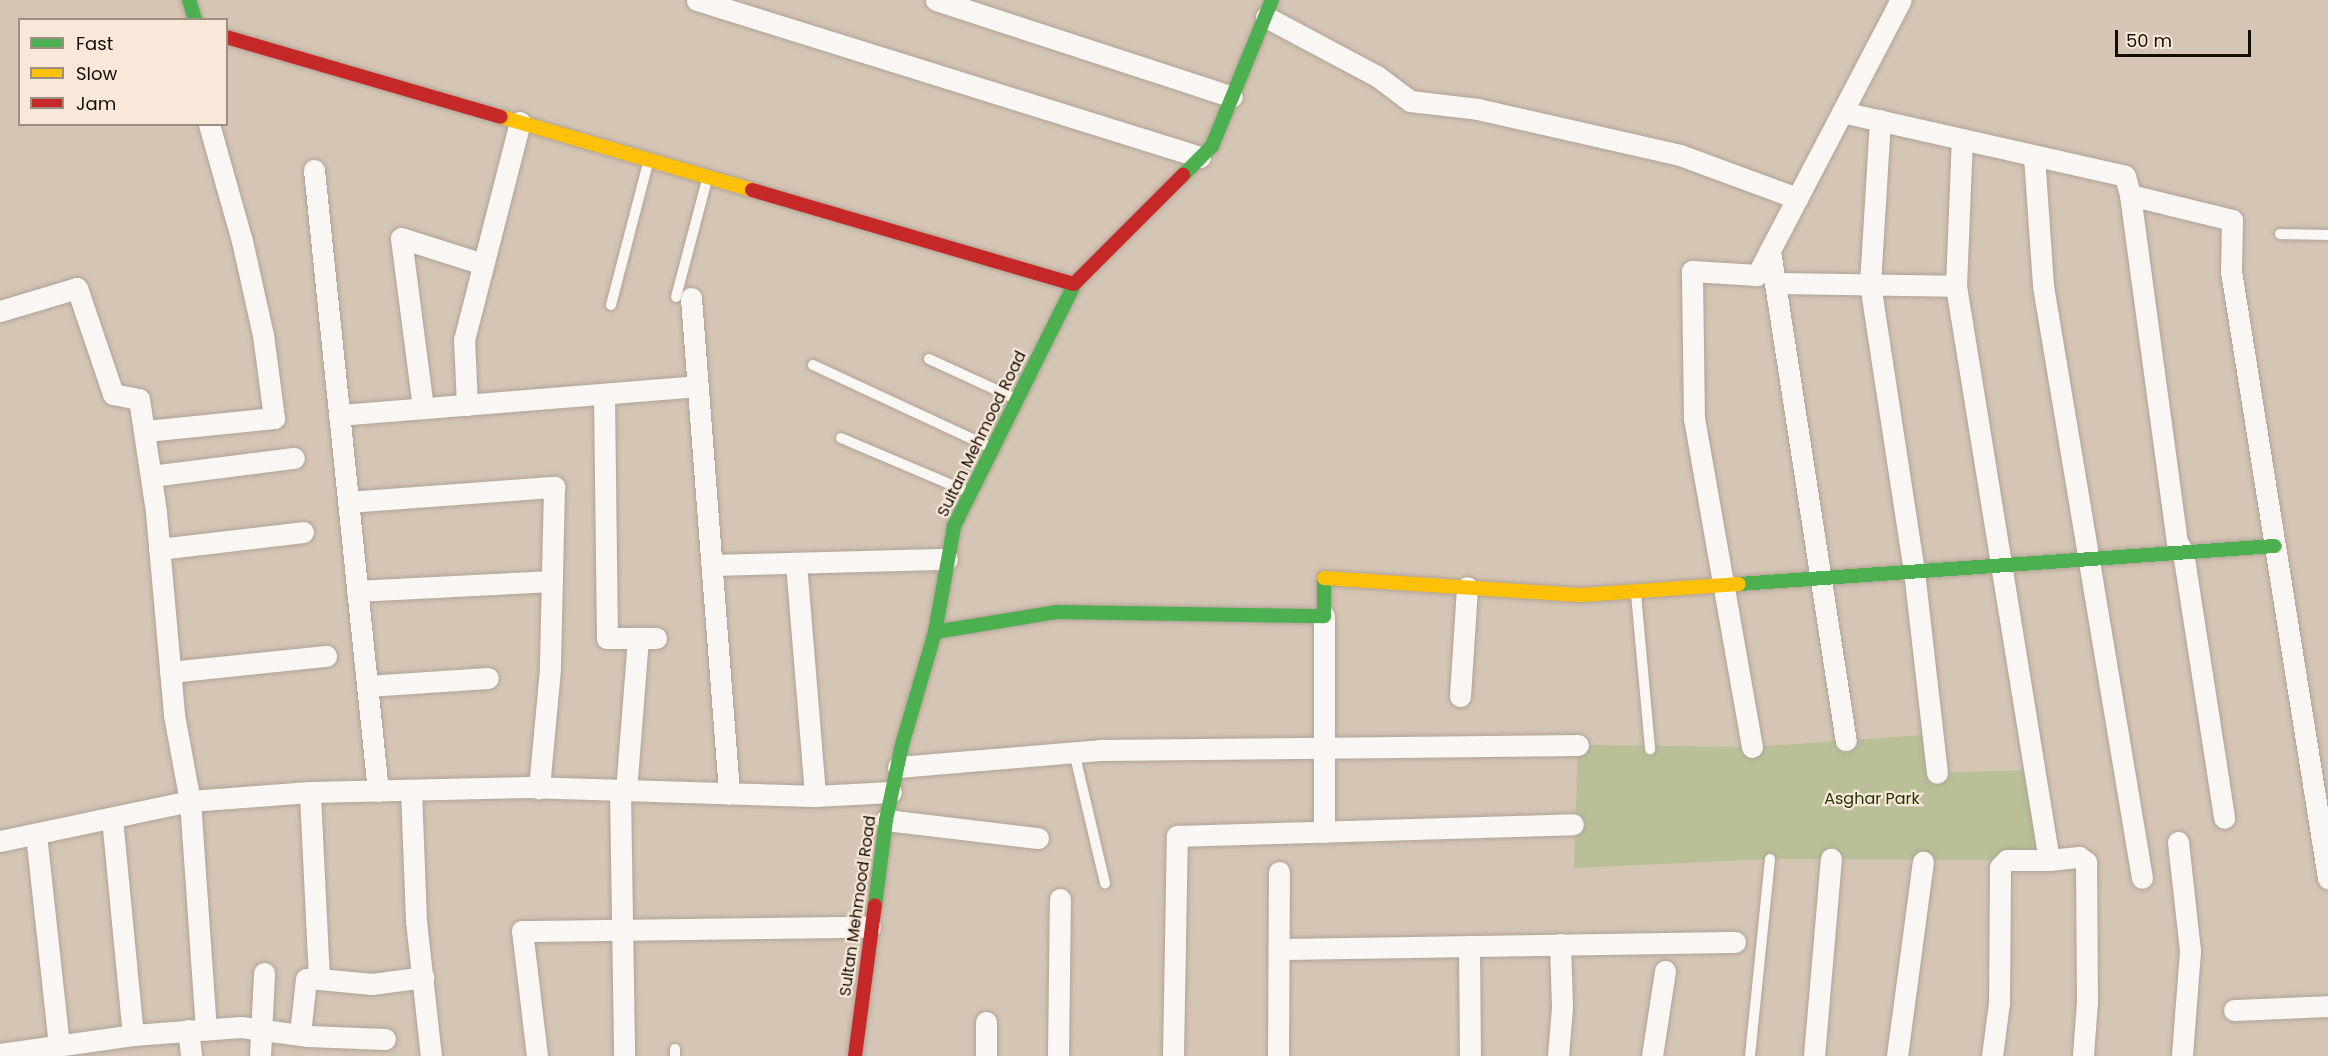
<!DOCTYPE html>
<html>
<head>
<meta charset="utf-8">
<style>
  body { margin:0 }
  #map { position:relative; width:2328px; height:1056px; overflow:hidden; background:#d5c5b4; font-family:Poppins,sans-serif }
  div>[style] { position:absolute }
  .green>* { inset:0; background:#b9bf97 }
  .roads { filter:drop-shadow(0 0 2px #afa396) drop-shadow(0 0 2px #afa396) }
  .lane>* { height:10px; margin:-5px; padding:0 5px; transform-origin:5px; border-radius:5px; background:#f9f6f4 }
  .street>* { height:21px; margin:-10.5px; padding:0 10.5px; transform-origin:10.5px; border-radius:10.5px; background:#f9f6f4 }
  .fast>* { height:14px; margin:-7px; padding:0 7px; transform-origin:7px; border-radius:7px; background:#4caf50 }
  .slow>* { height:14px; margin:-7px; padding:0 7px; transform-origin:7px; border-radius:7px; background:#ffc107 }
  .jam>* { height:14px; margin:-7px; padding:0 7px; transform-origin:7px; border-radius:7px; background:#c62828 }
  span { translate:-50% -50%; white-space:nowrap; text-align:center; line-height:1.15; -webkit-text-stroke:4.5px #f8e8d9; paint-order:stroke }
  .street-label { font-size:16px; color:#150c03 }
  .park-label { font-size:16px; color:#263603 }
  .legend { position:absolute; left:18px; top:18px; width:210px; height:108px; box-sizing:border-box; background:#f8e8d9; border:2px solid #9d9083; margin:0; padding:8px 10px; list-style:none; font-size:18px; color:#150c03 }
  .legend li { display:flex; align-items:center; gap:12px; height:30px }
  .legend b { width:30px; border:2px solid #9d9083 }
  .scale { position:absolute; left:2115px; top:30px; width:136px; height:27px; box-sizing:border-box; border:3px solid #150c03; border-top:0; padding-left:8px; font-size:18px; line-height:21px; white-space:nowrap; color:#150c03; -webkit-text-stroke:4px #f8e8d9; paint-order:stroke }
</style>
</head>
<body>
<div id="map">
  <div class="green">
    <i style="clip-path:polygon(1923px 735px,1929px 773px,2034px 770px,2049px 860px,1770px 859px,1574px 868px,1578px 745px,1752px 747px)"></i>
  </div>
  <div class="roads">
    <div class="lane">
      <i style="left:2280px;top:234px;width:48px;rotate:1.2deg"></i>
      <i style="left:676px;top:297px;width:121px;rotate:-75.2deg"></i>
      <i style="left:611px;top:305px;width:147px;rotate:-75.4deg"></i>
      <i style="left:929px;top:359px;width:96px;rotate:24.7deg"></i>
      <i style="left:813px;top:365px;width:195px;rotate:24.9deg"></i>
      <i style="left:841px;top:438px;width:138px;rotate:23deg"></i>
      <i style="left:1636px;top:594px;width:156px;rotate:84.8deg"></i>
      <i style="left:1074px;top:752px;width:135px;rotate:76.7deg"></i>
      <i style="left:675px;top:1049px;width:7px;rotate:90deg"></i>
      <i style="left:1750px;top:1056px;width:198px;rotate:-84.2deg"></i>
    </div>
    <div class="street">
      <i style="left:697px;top:0;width:527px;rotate:17.33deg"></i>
      <i style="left:936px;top:0;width:311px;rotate:18.1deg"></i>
      <i style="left:1266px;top:17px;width:126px;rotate:28deg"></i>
      <i style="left:1377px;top:76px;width:41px;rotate:37.1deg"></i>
      <i style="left:1410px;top:101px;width:68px;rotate:6.7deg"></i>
      <i style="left:1478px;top:109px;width:207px;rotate:12.8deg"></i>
      <i style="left:1680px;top:155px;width:125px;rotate:20.2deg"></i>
      <i style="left:1842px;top:112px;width:290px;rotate:12.7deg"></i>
      <i style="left:2125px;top:176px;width:20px;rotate:75deg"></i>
      <i style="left:2130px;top:195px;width:105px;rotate:13.8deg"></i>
      <i style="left:2232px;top:220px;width:51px;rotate:91.1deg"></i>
      <i style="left:2231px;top:271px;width:615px;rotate:80.92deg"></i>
      <i style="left:1880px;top:120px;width:164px;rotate:93.5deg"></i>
      <i style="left:1870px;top:284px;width:290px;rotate:81.3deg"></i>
      <i style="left:1914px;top:571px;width:203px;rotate:83.5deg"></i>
      <i style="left:2034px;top:156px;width:130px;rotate:86deg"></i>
      <i style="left:2043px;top:286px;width:600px;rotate:80.51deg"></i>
      <i style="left:314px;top:170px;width:624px;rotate:84.12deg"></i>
      <i style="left:2130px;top:195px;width:350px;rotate:82.3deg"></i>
      <i style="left:2177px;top:542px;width:12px;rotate:59deg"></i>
      <i style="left:2183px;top:552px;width:269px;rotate:81.2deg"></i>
      <i style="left:1770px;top:251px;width:495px;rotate:81.2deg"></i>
      <i style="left:1775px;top:283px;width:181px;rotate:0.9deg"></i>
      <i style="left:1956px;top:286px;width:147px;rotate:-87.7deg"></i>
      <i style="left:1956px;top:286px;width:581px;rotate:80.8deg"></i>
      <i style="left:2049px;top:860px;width:42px;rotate:180deg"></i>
      <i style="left:2007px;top:860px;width:10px;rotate:135deg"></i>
      <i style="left:2000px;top:867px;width:136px;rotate:90.4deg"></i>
      <i style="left:1999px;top:1003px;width:53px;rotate:97.5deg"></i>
      <i style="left:691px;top:298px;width:497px;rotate:85.6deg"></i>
      <i style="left:0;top:311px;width:80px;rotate:-16.6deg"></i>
      <i style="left:77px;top:288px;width:112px;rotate:71.2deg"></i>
      <i style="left:113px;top:394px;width:26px;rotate:11deg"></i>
      <i style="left:139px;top:399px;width:114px;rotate:81.4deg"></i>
      <i style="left:156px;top:512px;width:204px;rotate:84.9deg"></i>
      <i style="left:174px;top:715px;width:87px;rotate:79.5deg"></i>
      <i style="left:190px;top:801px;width:229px;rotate:86deg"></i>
      <i style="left:604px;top:394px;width:244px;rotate:89.3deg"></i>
      <i style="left:607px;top:638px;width:49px"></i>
      <i style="left:467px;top:405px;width:65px;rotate:-92.6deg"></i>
      <i style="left:464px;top:340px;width:225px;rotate:-75.6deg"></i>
      <i style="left:423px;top:408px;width:171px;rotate:-97.4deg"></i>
      <i style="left:401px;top:238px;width:86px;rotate:17.6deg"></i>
      <i style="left:339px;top:415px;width:360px;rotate:-4.6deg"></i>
      <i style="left:146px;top:431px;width:129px;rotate:-5.8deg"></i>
      <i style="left:274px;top:418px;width:84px;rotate:-97.5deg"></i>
      <i style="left:263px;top:335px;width:96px;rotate:-102.6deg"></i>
      <i style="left:242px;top:241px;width:122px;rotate:-105.8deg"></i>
      <i style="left:151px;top:476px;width:144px;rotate:-7.2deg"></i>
      <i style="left:348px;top:502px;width:207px;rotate:-4.2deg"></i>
      <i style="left:554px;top:487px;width:182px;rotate:91.3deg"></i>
      <i style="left:550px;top:669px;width:120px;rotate:95.3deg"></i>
      <i style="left:159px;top:549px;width:145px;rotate:-6.7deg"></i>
      <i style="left:796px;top:563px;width:234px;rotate:85.3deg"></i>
      <i style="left:712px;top:565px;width:235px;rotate:-1.5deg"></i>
      <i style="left:357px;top:591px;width:195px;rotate:-2.9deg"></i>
      <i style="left:170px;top:672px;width:157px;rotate:-5.9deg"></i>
      <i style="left:367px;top:686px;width:121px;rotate:-3.8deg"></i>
      <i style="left:1460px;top:696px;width:109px;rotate:-86.3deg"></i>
      <i style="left:1752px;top:747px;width:333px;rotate:-100deg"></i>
      <i style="left:1694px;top:419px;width:148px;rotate:-90.8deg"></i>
      <i style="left:1692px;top:271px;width:65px;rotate:3.5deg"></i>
      <i style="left:1757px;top:275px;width:310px;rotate:-62.4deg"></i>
      <i style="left:898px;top:767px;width:205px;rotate:-4.8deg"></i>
      <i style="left:1102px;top:750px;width:476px;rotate:-0.6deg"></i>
      <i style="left:411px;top:790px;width:131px;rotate:87.8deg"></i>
      <i style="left:416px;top:921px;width:136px;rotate:83.7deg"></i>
      <i style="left:620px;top:791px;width:265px;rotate:89.1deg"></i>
      <i style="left:626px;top:791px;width:153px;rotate:-85.5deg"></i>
      <i style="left:112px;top:818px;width:218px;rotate:84.5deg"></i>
      <i style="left:886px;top:820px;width:153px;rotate:6.8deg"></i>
      <i style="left:1324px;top:832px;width:216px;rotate:-90deg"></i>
      <i style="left:36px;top:834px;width:212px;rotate:83.8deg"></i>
      <i style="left:0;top:841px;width:194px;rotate:-11.9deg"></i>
      <i style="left:190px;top:801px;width:120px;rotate:-4.3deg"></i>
      <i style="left:310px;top:792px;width:218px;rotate:-1.3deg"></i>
      <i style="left:528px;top:787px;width:287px;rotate:1.8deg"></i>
      <i style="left:815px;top:796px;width:76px;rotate:-3deg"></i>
      <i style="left:2178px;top:842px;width:110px;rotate:83.7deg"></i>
      <i style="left:2190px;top:951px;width:105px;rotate:94.4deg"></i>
      <i style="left:2049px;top:860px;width:30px;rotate:-6deg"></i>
      <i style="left:2079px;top:857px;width:9px;rotate:36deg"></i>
      <i style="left:2086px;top:862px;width:139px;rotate:89.6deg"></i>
      <i style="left:2087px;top:1001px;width:55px;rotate:94.2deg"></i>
      <i style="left:1469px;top:946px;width:110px;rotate:89.5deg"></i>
      <i style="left:1279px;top:949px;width:456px;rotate:-0.9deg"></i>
      <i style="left:319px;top:979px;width:53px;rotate:5.4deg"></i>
      <i style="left:372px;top:984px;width:52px;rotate:-7.7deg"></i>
      <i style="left:2234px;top:1010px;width:94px;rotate:-2.4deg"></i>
      <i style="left:986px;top:1022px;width:34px;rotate:90deg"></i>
      <i style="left:188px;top:1030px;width:26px;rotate:83deg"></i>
      <i style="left:300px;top:1034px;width:55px;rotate:-83.8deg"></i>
      <i style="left:306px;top:979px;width:13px"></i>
      <i style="left:319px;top:979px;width:187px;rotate:-92.8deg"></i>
      <i style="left:0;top:1054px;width:134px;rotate:-8.1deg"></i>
      <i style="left:133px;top:1035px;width:108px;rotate:-4.2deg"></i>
      <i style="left:241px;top:1027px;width:68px;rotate:7.7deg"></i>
      <i style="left:308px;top:1036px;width:77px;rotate:2.2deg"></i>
      <i style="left:260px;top:1056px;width:83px;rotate:-87.2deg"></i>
      <i style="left:537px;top:1056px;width:126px;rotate:-96.8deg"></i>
      <i style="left:522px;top:931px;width:348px;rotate:-0.7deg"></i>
      <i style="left:1058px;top:1056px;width:157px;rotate:-89.3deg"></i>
      <i style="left:1173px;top:1056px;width:220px;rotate:-89deg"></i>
      <i style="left:1177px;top:836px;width:396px;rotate:-1.7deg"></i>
      <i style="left:1278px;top:1056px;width:184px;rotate:-89.7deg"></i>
      <i style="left:1558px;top:1056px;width:49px;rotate:-85.3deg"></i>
      <i style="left:1562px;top:1007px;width:63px;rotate:-91.8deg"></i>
      <i style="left:1652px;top:1056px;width:86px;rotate:-81.3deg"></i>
      <i style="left:1814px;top:1056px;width:198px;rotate:-85.1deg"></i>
      <i style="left:1897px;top:1056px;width:196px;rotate:-82.4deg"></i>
    </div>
    <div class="fast">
      <i style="left:189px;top:0;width:21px;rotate:73deg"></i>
      <i style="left:1183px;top:175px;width:41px;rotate:-45deg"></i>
      <i style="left:1212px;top:146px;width:158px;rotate:-67.7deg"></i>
      <i style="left:1739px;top:584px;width:537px;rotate:-4.06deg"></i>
      <i style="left:935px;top:632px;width:124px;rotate:-9.3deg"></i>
      <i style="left:1057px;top:612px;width:267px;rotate:0.9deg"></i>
      <i style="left:1324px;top:616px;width:38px;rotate:-90deg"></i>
      <i style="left:875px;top:905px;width:86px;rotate:-82.6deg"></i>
      <i style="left:886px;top:820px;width:77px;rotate:-78deg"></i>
      <i style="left:902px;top:745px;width:118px;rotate:-73.7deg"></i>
      <i style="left:935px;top:632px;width:108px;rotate:-79.8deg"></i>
      <i style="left:954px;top:526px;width:271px;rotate:-63.5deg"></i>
    </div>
    <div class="slow">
      <i style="left:501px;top:117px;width:261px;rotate:16.2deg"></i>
      <i style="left:1324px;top:578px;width:259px;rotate:3.8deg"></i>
      <i style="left:1582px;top:595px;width:157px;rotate:-4deg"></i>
    </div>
    <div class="jam">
      <i style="left:226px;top:37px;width:286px;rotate:16.2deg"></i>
      <i style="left:752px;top:190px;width:335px;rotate:16.3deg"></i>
      <i style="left:1075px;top:283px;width:153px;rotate:-45deg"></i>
      <i style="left:855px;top:1056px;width:152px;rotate:-82.5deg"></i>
    </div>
  </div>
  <div class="street-label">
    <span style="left:982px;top:434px;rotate:-64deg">Sultan Mehmood Road</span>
    <span style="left:858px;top:906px;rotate:-82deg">Sultan Mehmood Road</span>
  </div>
  <div class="park-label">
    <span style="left:1872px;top:799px">Asghar Park</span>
  </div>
  <ul class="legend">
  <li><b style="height:8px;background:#4caf50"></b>Fast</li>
  <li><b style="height:8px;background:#ffc107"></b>Slow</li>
  <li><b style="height:8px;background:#c62828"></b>Jam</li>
  </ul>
  <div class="scale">50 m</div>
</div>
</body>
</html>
